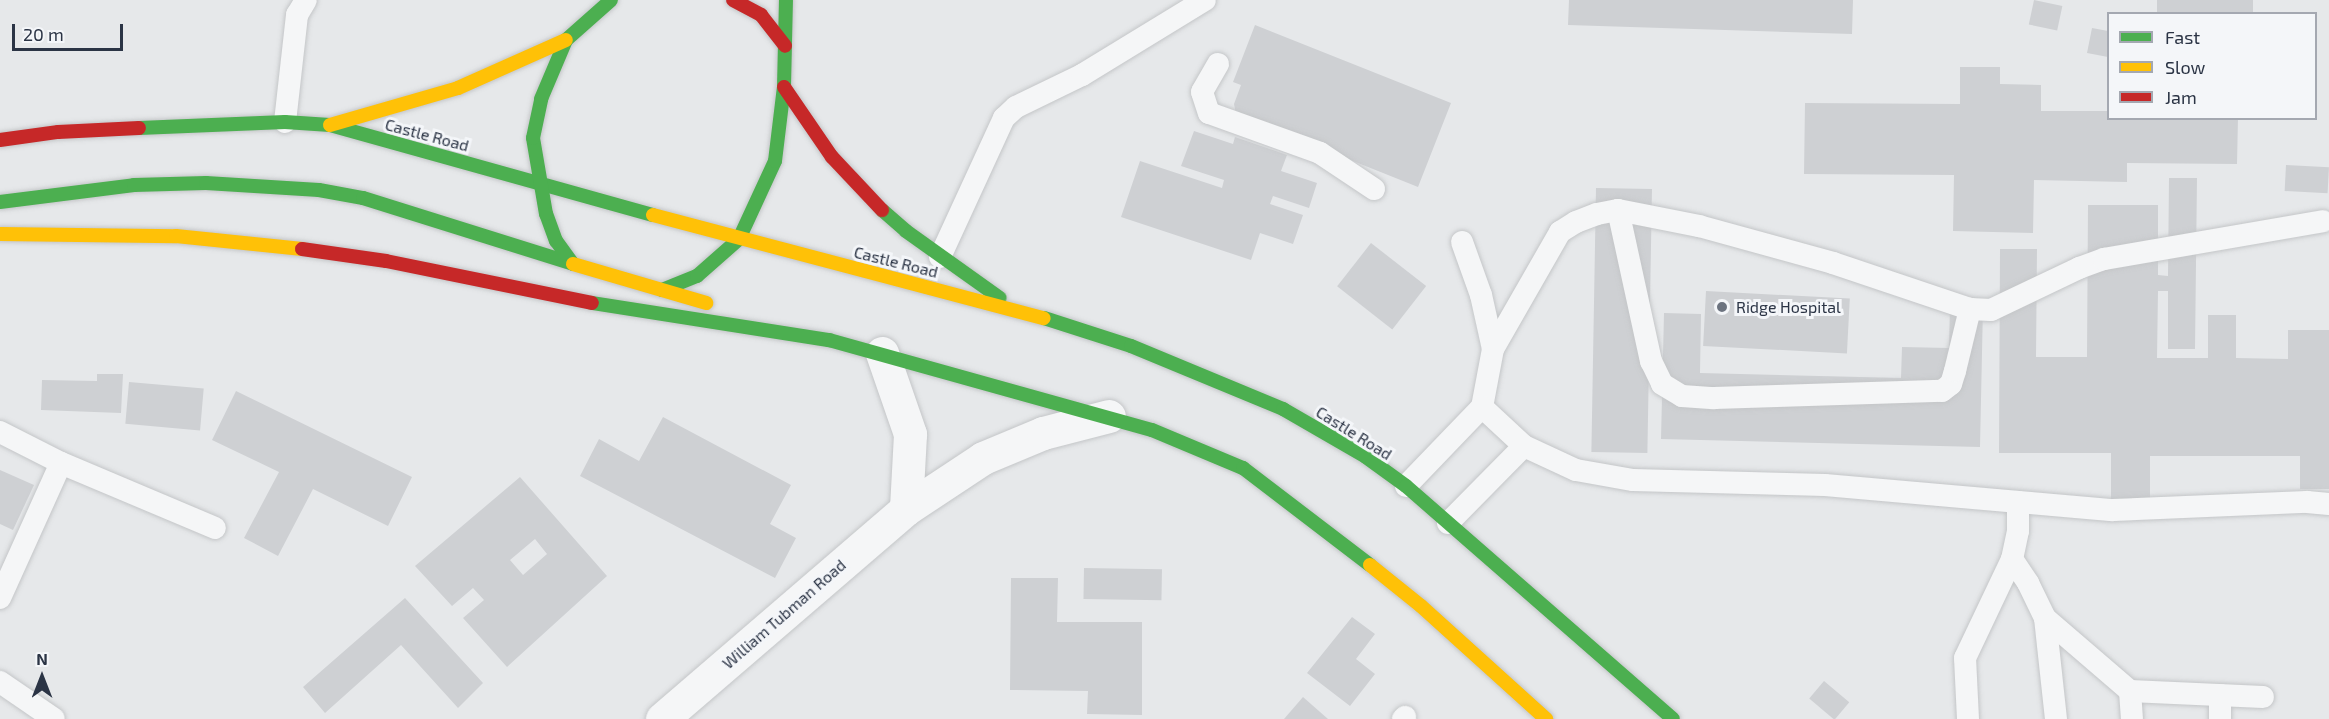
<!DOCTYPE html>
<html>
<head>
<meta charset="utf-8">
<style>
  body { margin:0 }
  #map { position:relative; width:2329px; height:719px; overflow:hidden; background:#e6e8ea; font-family:"Exo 2",sans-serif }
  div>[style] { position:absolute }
  .building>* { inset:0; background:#ced0d3; transform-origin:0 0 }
  .roads { filter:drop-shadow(0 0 2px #c4c6c8) drop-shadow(0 0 2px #c4c6c8) }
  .lane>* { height:22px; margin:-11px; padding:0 11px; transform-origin:11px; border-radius:11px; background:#f5f6f7 }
  .street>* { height:33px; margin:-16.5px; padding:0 16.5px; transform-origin:16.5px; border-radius:16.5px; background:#f5f6f7 }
  .fast>* { height:14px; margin:-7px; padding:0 7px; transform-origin:7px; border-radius:7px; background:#4caf50 }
  .slow>* { height:14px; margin:-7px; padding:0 7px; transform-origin:7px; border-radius:7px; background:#ffc107 }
  .jam>* { height:14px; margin:-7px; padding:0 7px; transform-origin:7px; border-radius:7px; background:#c62828 }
  .dots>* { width:16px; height:16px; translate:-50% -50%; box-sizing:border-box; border:3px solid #f4f6f9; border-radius:50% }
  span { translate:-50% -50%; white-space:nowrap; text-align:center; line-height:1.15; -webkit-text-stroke:6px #f4f6f9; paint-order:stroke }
  .street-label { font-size:16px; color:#2b3445 }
  .poi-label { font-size:16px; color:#2b3445 }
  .left { translate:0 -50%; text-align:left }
  .legend { position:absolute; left:2107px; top:12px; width:210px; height:108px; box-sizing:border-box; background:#f4f6f9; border:2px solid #a4a8b1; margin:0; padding:8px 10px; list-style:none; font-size:18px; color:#2b3445 }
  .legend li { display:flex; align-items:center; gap:12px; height:30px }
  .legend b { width:30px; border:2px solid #a4a8b1 }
  .north { position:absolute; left:12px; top:647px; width:60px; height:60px; -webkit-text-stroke:4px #f4f6f9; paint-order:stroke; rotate:0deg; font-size:16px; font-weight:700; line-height:24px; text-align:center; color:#2b3445 }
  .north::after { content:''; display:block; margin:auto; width:21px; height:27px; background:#2b3445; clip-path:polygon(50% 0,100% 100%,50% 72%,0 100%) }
  .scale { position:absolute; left:12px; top:24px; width:111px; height:27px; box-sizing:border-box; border:3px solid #2b3445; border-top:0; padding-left:8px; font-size:18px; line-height:21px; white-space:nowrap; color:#2b3445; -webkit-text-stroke:4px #f4f6f9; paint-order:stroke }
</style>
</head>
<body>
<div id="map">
  <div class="building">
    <i style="clip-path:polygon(1569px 0,1853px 0,1852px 34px,1568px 25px)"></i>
    <i style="left:2034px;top:0;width:29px;height:25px;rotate:12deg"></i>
    <i style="left:2157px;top:0;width:96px;height:15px"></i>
    <i style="clip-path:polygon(1255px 25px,1451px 103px,1418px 187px,1236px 114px,1234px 104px,1241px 85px,1233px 82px)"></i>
    <i style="clip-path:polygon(2092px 28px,2108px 31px,2108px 57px,2087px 53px)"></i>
    <i style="clip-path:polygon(1960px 67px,2000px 67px,2000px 84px,2041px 85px,2041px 111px,2108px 111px,2108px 118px,2238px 118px,2237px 164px,2127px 163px,2127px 182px,2034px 180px,2033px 233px,1953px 231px,1954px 175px,1804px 174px,1805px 103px,1960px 104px)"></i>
    <i style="clip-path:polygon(1194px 131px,1233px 144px,1235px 137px,1287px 155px,1281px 171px,1317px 183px,1309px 208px,1273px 196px,1270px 204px,1303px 215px,1293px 244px,1260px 233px,1251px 260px,1121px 217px,1140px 161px,1222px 188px,1224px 180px,1181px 166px)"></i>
    <i style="left:2286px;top:165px;width:43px;height:26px;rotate:3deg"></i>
    <i style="clip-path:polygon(2169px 178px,2197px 178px,2195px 349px,2168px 349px,2168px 291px,2158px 291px,2157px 358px,2208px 358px,2208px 315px,2236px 315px,2236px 358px,2288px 359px,2288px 330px,2329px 330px,2329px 489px,2300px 489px,2300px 456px,2150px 456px,2150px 501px,2111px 501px,2111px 453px,1999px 453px,2000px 249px,2037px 249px,2036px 357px,2087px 357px,2088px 205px,2158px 205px,2158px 275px,2168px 276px)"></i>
    <i style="left:1596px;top:188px;width:56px;height:264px;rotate:1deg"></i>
    <i style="left:1371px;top:243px;width:70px;height:55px;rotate:38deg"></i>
    <i style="left:1706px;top:291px;width:144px;height:55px;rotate:3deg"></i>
    <i style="clip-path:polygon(1950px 305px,1983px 306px,1980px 447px,1661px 439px,1664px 313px,1701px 314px,1700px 373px,1901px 378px,1902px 347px,1949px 348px)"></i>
    <i style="clip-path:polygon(97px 374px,123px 374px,121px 413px,41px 410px,42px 380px,97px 381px)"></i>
    <i style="left:129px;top:382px;width:75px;height:42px;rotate:5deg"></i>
    <i style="clip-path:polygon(236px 391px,412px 477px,388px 526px,313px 489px,278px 556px,244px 538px,279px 472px,212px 440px)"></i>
    <i style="clip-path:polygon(663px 417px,791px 485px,770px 524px,796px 538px,775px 578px,580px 476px,599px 439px,639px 461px)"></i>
    <i style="clip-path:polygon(0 470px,34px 485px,13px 530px,0 524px)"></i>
    <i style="clip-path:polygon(evenodd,520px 477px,607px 576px,507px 667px,463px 618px,484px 600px,473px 588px,452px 606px,415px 566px,520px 477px,535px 539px,547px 554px,523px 575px,510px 560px,535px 539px)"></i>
    <i style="left:1084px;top:568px;width:78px;height:31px;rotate:1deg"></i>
    <i style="clip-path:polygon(1011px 578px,1058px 578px,1057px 622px,1142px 622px,1142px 715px,1087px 714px,1088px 691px,1010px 690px)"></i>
    <i style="clip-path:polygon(405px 598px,483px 683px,458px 708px,401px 645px,325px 713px,303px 687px)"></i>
    <i style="clip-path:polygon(1352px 617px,1375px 634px,1356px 659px,1375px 674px,1350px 706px,1307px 673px)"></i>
    <i style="left:1824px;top:681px;width:33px;height:23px;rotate:40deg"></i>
    <i style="clip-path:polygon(1303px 697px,1328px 719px,1284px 719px)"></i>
  </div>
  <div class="roads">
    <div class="lane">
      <i style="left:1218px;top:64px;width:32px;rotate:120deg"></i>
      <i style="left:1202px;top:92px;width:22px;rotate:72deg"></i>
      <i style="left:1209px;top:113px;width:118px;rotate:19.8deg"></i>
      <i style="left:1320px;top:153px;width:65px;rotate:33.7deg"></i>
      <i style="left:285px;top:122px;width:108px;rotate:-83.6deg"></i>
      <i style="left:297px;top:15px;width:17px;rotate:-59deg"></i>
      <i style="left:1618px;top:210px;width:155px;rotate:77.7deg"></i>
      <i style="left:1651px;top:361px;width:25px;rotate:64deg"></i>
      <i style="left:1662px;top:384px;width:23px;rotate:31deg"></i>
      <i style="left:1682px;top:396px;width:32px;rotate:4deg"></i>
      <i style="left:1714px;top:398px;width:228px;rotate:-1.8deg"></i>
      <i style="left:1942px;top:391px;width:11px;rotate:-38deg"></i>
      <i style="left:1951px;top:384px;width:14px;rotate:-73deg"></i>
      <i style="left:1955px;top:371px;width:64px;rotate:-76.4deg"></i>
      <i style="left:1462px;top:242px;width:56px;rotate:70.3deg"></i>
      <i style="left:1481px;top:295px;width:55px;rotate:77.5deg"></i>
      <i style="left:1493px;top:349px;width:59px;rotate:100.7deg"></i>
      <i style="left:940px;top:257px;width:153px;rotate:-65.3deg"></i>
      <i style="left:1004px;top:118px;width:16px;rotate:-43deg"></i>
      <i style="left:1016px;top:107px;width:73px;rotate:-25.9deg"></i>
      <i style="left:1082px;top:75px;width:144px;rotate:-31.4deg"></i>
      <i style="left:1493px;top:349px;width:135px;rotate:-60.2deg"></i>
      <i style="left:1560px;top:232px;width:19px;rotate:-32deg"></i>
      <i style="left:1576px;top:222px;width:22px;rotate:-21deg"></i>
      <i style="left:1597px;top:214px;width:21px;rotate:-11deg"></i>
      <i style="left:1618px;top:210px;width:83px;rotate:11.2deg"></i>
      <i style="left:1699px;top:226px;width:139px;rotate:15.4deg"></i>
      <i style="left:1833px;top:263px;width:145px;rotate:18.6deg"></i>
      <i style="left:1970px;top:309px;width:21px;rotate:3deg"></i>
      <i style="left:1991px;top:310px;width:98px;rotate:-25.5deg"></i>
      <i style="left:2079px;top:268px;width:27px;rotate:-20deg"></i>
      <i style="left:2104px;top:259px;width:222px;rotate:-9.8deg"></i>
      <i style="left:0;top:432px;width:68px;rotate:26.9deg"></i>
      <i style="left:61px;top:463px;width:167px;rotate:22.9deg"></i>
      <i style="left:1406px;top:486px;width:110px;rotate:-46.1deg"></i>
      <i style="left:1482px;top:407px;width:57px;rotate:42.9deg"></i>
      <i style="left:1524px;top:446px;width:57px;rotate:24.8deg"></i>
      <i style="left:1576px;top:470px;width:58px;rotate:10deg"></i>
      <i style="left:1633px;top:480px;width:192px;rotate:1.5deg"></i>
      <i style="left:1825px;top:485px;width:289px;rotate:5deg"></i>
      <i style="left:2113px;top:510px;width:194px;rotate:-2.4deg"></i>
      <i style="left:2307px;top:502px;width:22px;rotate:5deg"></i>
      <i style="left:2018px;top:502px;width:29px;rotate:90deg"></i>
      <i style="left:2018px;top:531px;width:29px;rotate:102deg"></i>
      <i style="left:2012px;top:559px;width:29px;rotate:56deg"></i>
      <i style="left:2028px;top:583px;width:39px;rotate:64deg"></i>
      <i style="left:2045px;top:618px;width:102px;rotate:83.8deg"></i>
      <i style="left:1448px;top:523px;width:108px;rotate:-45.4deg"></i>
      <i style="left:0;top:598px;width:148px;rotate:-65.7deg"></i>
      <i style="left:2045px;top:618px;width:112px;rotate:40.7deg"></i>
      <i style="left:2130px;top:691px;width:28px;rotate:86deg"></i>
      <i style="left:0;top:682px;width:65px;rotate:34.4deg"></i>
      <i style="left:2130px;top:691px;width:133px;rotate:2.6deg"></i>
      <i style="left:1403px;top:719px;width:3px;rotate:-45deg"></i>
      <i style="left:1968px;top:719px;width:61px;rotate:-92.8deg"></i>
      <i style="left:1965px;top:658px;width:110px;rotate:-64.6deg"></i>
      <i style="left:2220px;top:719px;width:24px;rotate:-90deg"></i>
    </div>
    <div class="street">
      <i style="left:882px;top:353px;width:86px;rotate:70.9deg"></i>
      <i style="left:910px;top:434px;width:75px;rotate:93.1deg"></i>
      <i style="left:662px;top:719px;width:322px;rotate:-40.7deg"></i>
      <i style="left:906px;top:509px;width:92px;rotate:-33.5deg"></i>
      <i style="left:983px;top:458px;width:65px;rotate:-22.6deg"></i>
      <i style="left:1043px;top:433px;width:68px;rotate:-14.4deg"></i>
    </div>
    <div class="fast">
      <i style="left:139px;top:128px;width:146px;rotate:-2.4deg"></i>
      <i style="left:285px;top:122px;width:45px;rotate:3.8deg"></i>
      <i style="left:330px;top:125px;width:335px;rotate:15.6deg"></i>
      <i style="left:0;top:202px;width:135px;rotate:-7.2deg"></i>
      <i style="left:134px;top:185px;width:72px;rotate:-1.6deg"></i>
      <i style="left:206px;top:183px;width:113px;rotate:3.5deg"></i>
      <i style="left:319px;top:190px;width:45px;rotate:10.3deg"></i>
      <i style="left:363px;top:198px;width:220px;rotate:17.4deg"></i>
      <i style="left:882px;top:210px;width:32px;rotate:41deg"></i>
      <i style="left:906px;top:231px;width:115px;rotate:35.5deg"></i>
      <i style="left:573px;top:264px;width:29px;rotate:-126deg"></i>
      <i style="left:556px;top:241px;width:29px;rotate:-110deg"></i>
      <i style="left:546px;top:214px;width:77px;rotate:-99.7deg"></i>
      <i style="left:533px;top:138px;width:40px;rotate:-78deg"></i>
      <i style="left:541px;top:99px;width:64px;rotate:-67deg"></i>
      <i style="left:566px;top:40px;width:60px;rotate:-41.6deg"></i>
      <i style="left:662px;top:290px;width:38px;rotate:-22deg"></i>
      <i style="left:697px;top:276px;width:56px;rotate:-41.4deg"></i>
      <i style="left:739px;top:239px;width:86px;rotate:-65.2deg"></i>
      <i style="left:775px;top:161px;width:75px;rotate:-83.1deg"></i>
      <i style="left:784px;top:87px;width:87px;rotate:-88.7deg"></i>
      <i style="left:592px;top:303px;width:240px;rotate:8.9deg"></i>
      <i style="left:829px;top:340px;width:335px;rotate:15.6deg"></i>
      <i style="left:1152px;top:430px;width:99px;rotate:22.7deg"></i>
      <i style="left:1243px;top:468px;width:160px;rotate:37.4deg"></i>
      <i style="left:1044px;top:318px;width:91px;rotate:17.8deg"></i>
      <i style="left:1131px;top:346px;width:165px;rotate:22.5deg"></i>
      <i style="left:1283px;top:409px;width:96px;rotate:30deg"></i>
      <i style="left:1366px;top:457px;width:49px;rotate:35.9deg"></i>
      <i style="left:1406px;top:486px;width:354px;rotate:41.1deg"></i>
    </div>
    <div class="slow">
      <i style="left:330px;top:125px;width:133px;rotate:-16.1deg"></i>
      <i style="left:458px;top:88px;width:118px;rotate:-24deg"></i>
      <i style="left:653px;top:215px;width:404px;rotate:14.8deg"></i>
      <i style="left:0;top:234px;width:176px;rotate:0.7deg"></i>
      <i style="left:176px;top:236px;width:127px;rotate:5.9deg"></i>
      <i style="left:573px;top:264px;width:139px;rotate:16.3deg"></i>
      <i style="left:1370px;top:565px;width:65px;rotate:38.8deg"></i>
      <i style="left:1421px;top:606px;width:169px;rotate:42.1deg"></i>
    </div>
    <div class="jam">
      <i style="left:733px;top:0;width:32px;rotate:28deg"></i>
      <i style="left:761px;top:15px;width:39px;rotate:52deg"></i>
      <i style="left:784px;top:87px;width:85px;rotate:55.6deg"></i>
      <i style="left:832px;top:157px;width:73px;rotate:46.7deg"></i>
      <i style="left:0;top:140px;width:59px;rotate:-7.9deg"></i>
      <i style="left:58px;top:132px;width:81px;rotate:-2.8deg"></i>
      <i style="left:302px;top:249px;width:85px;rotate:8.1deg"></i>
      <i style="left:386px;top:261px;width:210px;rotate:11.5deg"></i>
    </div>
  </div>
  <div class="dots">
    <i style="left:1722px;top:307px;background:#6c737f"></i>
  </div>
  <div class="street-label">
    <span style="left:427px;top:135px;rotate:15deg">Castle Road</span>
    <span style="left:896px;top:262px;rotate:14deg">Castle Road</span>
    <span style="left:1354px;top:433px;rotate:32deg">Castle Road</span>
    <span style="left:784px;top:614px;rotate:-41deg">William Tubman Road</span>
  </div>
  <div class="poi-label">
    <span class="left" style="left:1736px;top:307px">Ridge Hospital</span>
  </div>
  <ul class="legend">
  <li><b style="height:8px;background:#4caf50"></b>Fast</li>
  <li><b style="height:8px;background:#ffc107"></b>Slow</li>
  <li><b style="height:8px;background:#c62828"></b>Jam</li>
  </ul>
  <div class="north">N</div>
  <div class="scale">20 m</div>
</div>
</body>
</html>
